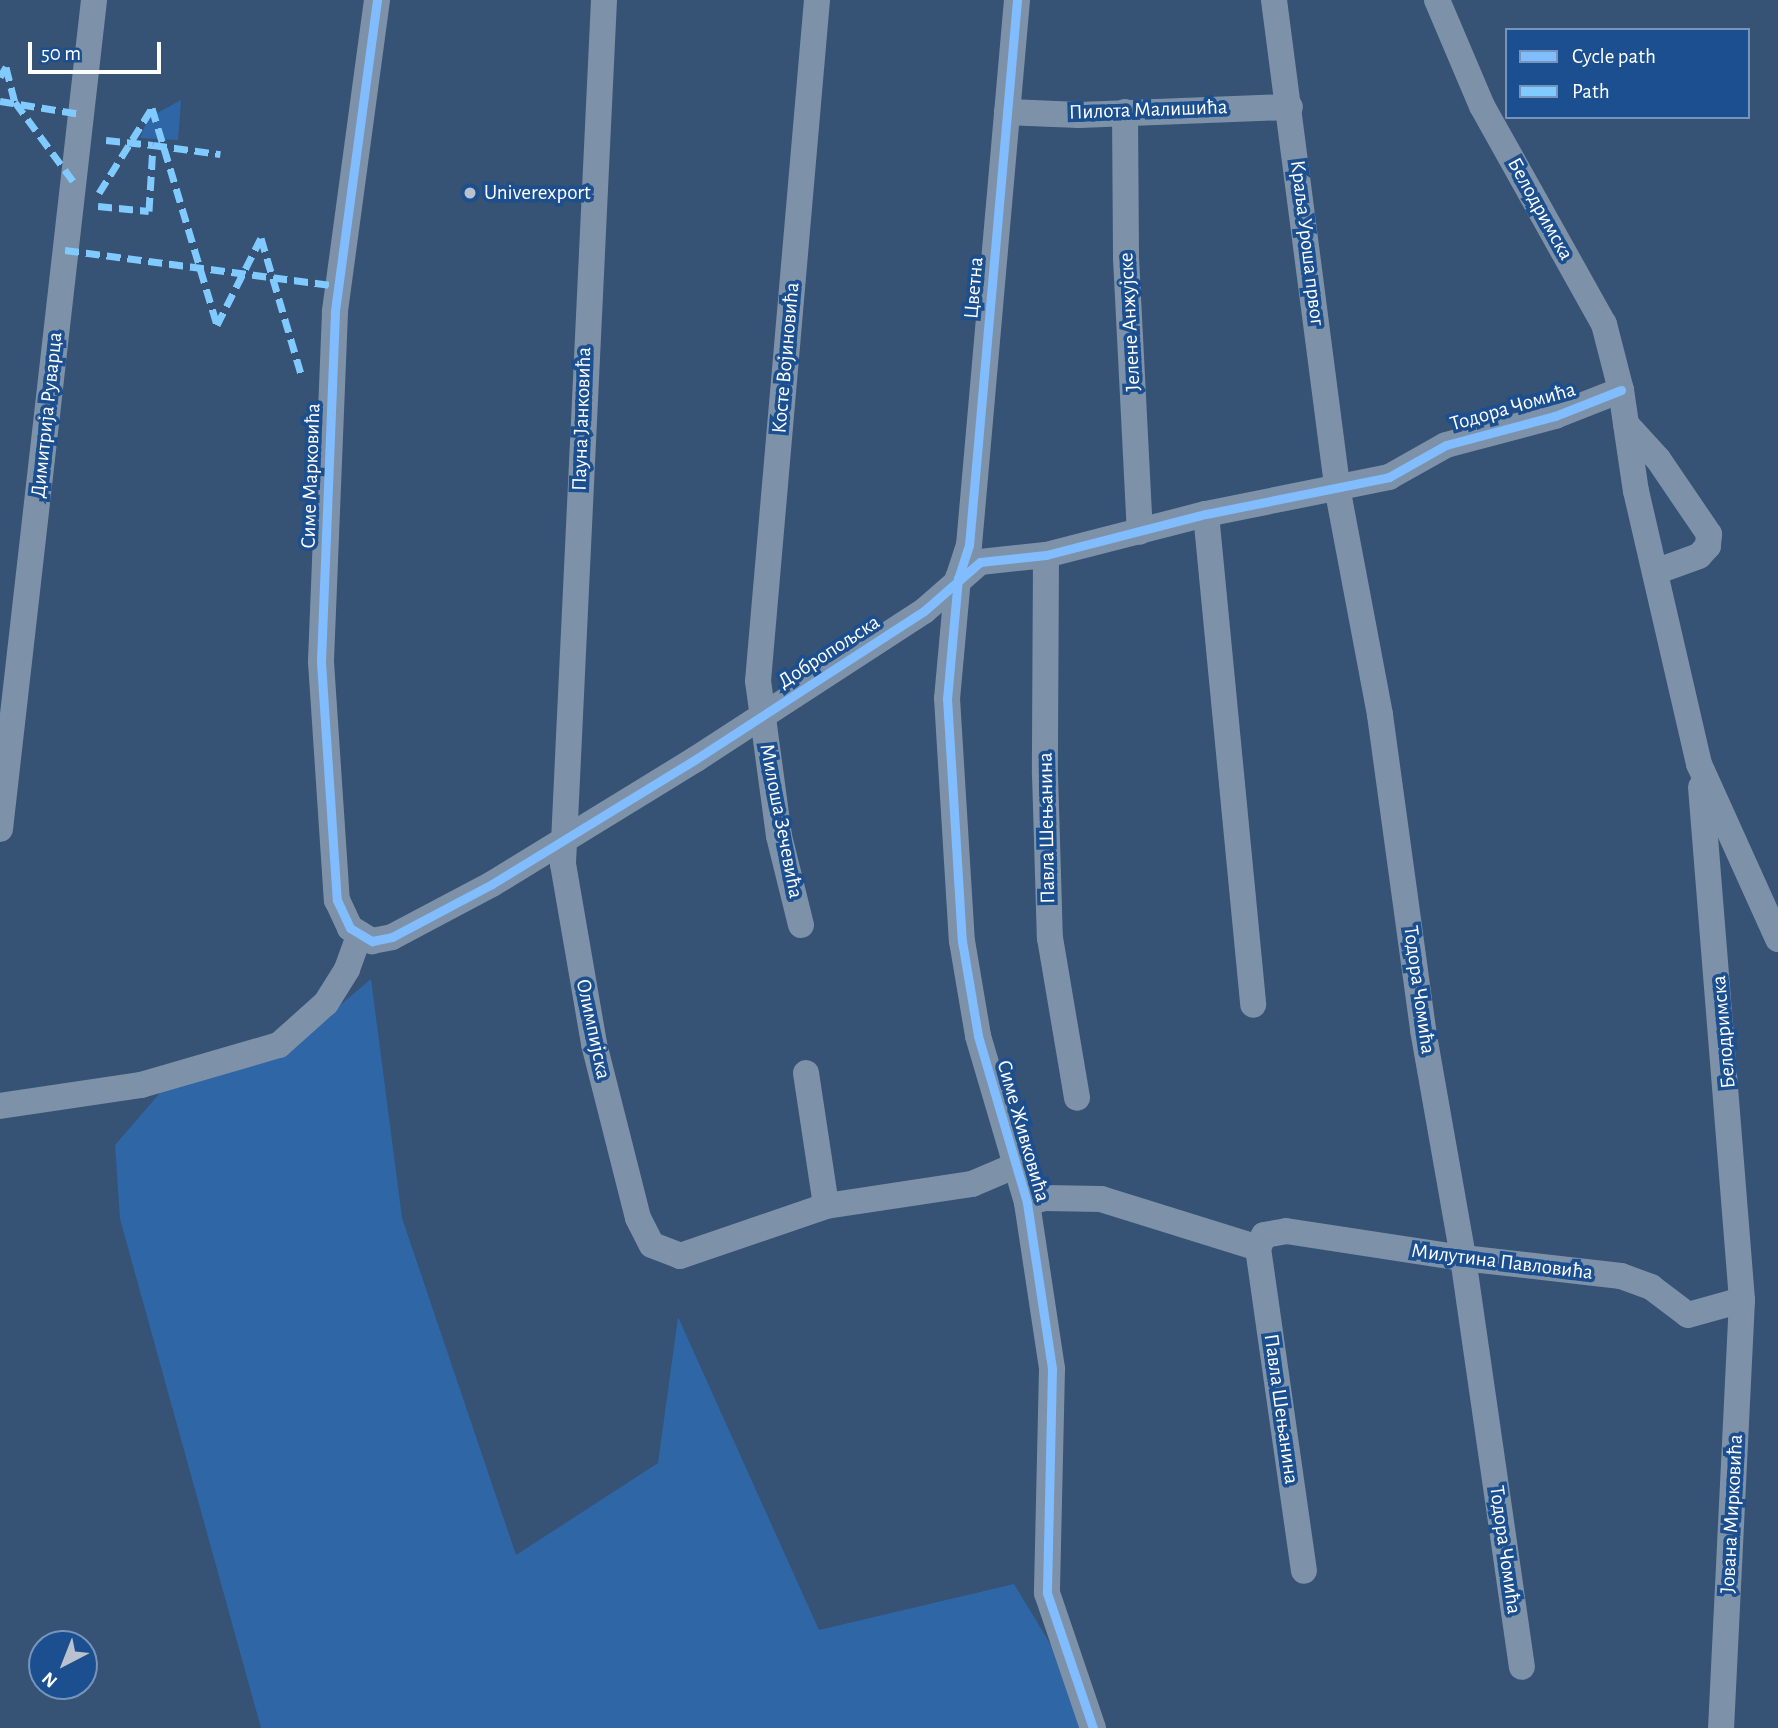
<!DOCTYPE html>
<html>
<head>
<meta charset="utf-8">
<style>
  body { margin:0 }
  #map { position:relative; width:1778px; height:1728px; overflow:hidden; background:#365274; font-family:"Alegreya Sans",sans-serif }
  div>[style] { position:absolute }
  .green>* { inset:0; background:#2f66a5 }
  .minor>* { height:26px; margin:-13px; padding:0 13px; transform-origin:13px; border-radius:13px; background:#7d92a8 }
  .quiet>* { height:7px; margin-top:-3.5px; transform-origin:0; background:repeating-linear-gradient(90deg,#80caff 0 14px,transparent 0 21px) }
  .cycleway>* { height:9px; margin:-4.5px; padding:0 4.5px; transform-origin:4.5px; border-radius:4.5px; background:#80bcff }
  .dots>* { width:19px; height:19px; translate:-50% -50%; box-sizing:border-box; border:4px solid #1b4f8f; border-radius:50% }
  span { translate:-50% -50%; white-space:nowrap; text-align:center; line-height:1.15; -webkit-text-stroke:7px #1b4f8f; paint-order:stroke }
  .street-label { font-size:21px; color:#fff }
  .poi-label { font-size:21px; color:#fff }
  .left { translate:0 -50%; text-align:left }
  .legend { position:absolute; left:1505px; top:28px; width:245px; height:91px; box-sizing:border-box; background:#1b4f8f; border:2px solid #7695bc; margin:0; padding:9px 12px; list-style:none; font-size:21px; color:#fff }
  .legend li { display:flex; align-items:center; gap:14px; height:35px }
  .legend b { width:35px; border:2px solid #7695bc }
  .north { position:absolute; left:28px; top:1630px; width:70px; height:70px; box-sizing:border-box; background:#1b4f8f; border:2px solid #7695bc; border-radius:50%; rotate:222deg; font-size:19px; font-weight:700; line-height:28px; text-align:center; color:#fff }
  .north::after { content:''; display:block; margin:auto; width:24px; height:32px; background:#b9c2ce; clip-path:polygon(50% 0,100% 100%,50% 72%,0 100%) }
  .scale { position:absolute; left:28px; top:42px; width:133px; height:32px; box-sizing:border-box; border:4px solid #fff; border-top:0; padding-left:9px; font-size:21px; line-height:24px; white-space:nowrap; color:#fff; -webkit-text-stroke:5px #1b4f8f; paint-order:stroke }
</style>
</head>
<body>
<div id="map">
  <div class="green">
    <i style="clip-path:polygon(181px 100px,178px 140px,140px 138px,148px 118px)"></i>
    <i style="clip-path:polygon(371px 979px,402px 1218px,516px 1555px,658px 1463px,678px 1317px,819px 1630px,1014px 1584px,1080px 1693px,1088px 1728px,261px 1728px,120px 1219px,115px 1145px,172px 1079px,287px 1050px)"></i>
  </div>
  <div class="minor">
    <i style="left:377px;top:0;width:315px;rotate:97.7deg"></i>
    <i style="left:335px;top:312px;width:350px;rotate:92.3deg"></i>
    <i style="left:321px;top:662px;width:239px;rotate:86.2deg"></i>
    <i style="left:337px;top:900px;width:31px;rotate:65deg"></i>
    <i style="left:350px;top:928px;width:26px;rotate:31deg"></i>
    <i style="left:372px;top:941px;width:20px;rotate:-11deg"></i>
    <i style="left:392px;top:937px;width:113px;rotate:-27.9deg"></i>
    <i style="left:492px;top:884px;width:239px;rotate:-31.5deg"></i>
    <i style="left:696px;top:759px;width:272px;rotate:-33deg"></i>
    <i style="left:924px;top:611px;width:74px;rotate:-41.2deg"></i>
    <i style="left:980px;top:562px;width:66px;rotate:-6.1deg"></i>
    <i style="left:1046px;top:555px;width:165px;rotate:-14.4deg"></i>
    <i style="left:1206px;top:514px;width:187px;rotate:-11.4deg"></i>
    <i style="left:1389px;top:477px;width:65px;rotate:-29.3deg"></i>
    <i style="left:1446px;top:445px;width:113px;rotate:-14.9deg"></i>
    <i style="left:1555px;top:416px;width:71px;rotate:-21.5deg"></i>
    <i style="left:604px;top:0;width:865px;rotate:92.72deg"></i>
    <i style="left:563px;top:864px;width:183px;rotate:80.2deg"></i>
    <i style="left:594px;top:1044px;width:179px;rotate:75.8deg"></i>
    <i style="left:638px;top:1218px;width:30px;rotate:63deg"></i>
    <i style="left:652px;top:1245px;width:30px;rotate:21deg"></i>
    <i style="left:680px;top:1256px;width:154px;rotate:-18.9deg"></i>
    <i style="left:826px;top:1206px;width:148px;rotate:-8.6deg"></i>
    <i style="left:972px;top:1184px;width:46px;rotate:-23.2deg"></i>
    <i style="left:1017px;top:0;width:547px;rotate:95.03deg"></i>
    <i style="left:969px;top:545px;width:35px;rotate:108deg"></i>
    <i style="left:958px;top:578px;width:121px;rotate:95.2deg"></i>
    <i style="left:947px;top:698px;width:243px;rotate:86.5deg"></i>
    <i style="left:962px;top:941px;width:96px;rotate:80.4deg"></i>
    <i style="left:978px;top:1036px;width:174px;rotate:73.6deg"></i>
    <i style="left:1027px;top:1203px;width:168px;rotate:81.4deg"></i>
    <i style="left:1052px;top:1369px;width:224px;rotate:91.3deg"></i>
    <i style="left:1047px;top:1593px;width:143px;rotate:71.2deg"></i>
    <i style="left:1274px;top:0;width:491px;rotate:82.6deg"></i>
    <i style="left:1337px;top:487px;width:232px;rotate:79.3deg"></i>
    <i style="left:1380px;top:715px;width:318px;rotate:82.2deg"></i>
    <i style="left:1423px;top:1030px;width:231px;rotate:80deg"></i>
    <i style="left:1463px;top:1258px;width:413px;rotate:81.8deg"></i>
    <i style="left:1437px;top:0;width:115px;rotate:67deg"></i>
    <i style="left:1482px;top:106px;width:250px;rotate:60.8deg"></i>
    <i style="left:1604px;top:324px;width:68px;rotate:75.6deg"></i>
    <i style="left:1621px;top:390px;width:102px;rotate:81.6deg"></i>
    <i style="left:1636px;top:491px;width:280px;rotate:77deg"></i>
    <i style="left:1699px;top:764px;width:192px;rotate:65.7deg"></i>
    <i style="left:1007px;top:112px;width:72px;rotate:2.4deg"></i>
    <i style="left:1079px;top:115px;width:211px;rotate:-2.2deg"></i>
    <i style="left:1125px;top:112px;width:146px;rotate:89.6deg"></i>
    <i style="left:1126px;top:258px;width:274px;rotate:87.1deg"></i>
    <i style="left:1626px;top:424px;width:47px;rotate:47.6deg"></i>
    <i style="left:1658px;top:459px;width:91px;rotate:55.8deg"></i>
    <i style="left:1709px;top:534px;width:12px;rotate:95deg"></i>
    <i style="left:1708px;top:546px;width:13px;rotate:132deg"></i>
    <i style="left:1699px;top:556px;width:47px;rotate:160deg"></i>
    <i style="left:1206px;top:514px;width:493px;rotate:84.5deg"></i>
    <i style="left:1046px;top:555px;width:219px;rotate:90.3deg"></i>
    <i style="left:1045px;top:774px;width:164px;rotate:88.3deg"></i>
    <i style="left:1050px;top:938px;width:162px;rotate:80.4deg"></i>
    <i style="left:1701px;top:787px;width:515px;rotate:85.43deg"></i>
    <i style="left:1742px;top:1300px;width:429px;rotate:92.8deg"></i>
    <i style="left:0;top:829px;width:834px;rotate:-83.53deg"></i>
    <i style="left:801px;top:925px;width:92px;rotate:-103.9deg"></i>
    <i style="left:779px;top:836px;width:156px;rotate:-97.7deg"></i>
    <i style="left:758px;top:681px;width:684px;rotate:-85.05deg"></i>
    <i style="left:806px;top:1073px;width:134px;rotate:81.4deg"></i>
    <i style="left:0;top:1106px;width:143px;rotate:-8.5deg"></i>
    <i style="left:141px;top:1085px;width:144px;rotate:-16.2deg"></i>
    <i style="left:279px;top:1045px;width:63px;rotate:-41.8deg"></i>
    <i style="left:326px;top:1003px;width:40px;rotate:-58deg"></i>
    <i style="left:347px;top:969px;width:37px;rotate:-70deg"></i>
    <i style="left:1027px;top:1203px;width:19px;rotate:-16deg"></i>
    <i style="left:1045px;top:1198px;width:56px;rotate:1deg"></i>
    <i style="left:1101px;top:1199px;width:164px;rotate:17.3deg"></i>
    <i style="left:1258px;top:1248px;width:14px;rotate:-65deg"></i>
    <i style="left:1264px;top:1235px;width:22px;rotate:-10deg"></i>
    <i style="left:1286px;top:1231px;width:179px;rotate:8.7deg"></i>
    <i style="left:1463px;top:1258px;width:159px;rotate:6.5deg"></i>
    <i style="left:1621px;top:1276px;width:32px;rotate:20deg"></i>
    <i style="left:1651px;top:1287px;width:46px;rotate:37.1deg"></i>
    <i style="left:1688px;top:1315px;width:56px;rotate:-15.5deg"></i>
    <i style="left:1258px;top:1248px;width:326px;rotate:81.9deg"></i>
  </div>
  <div class="quiet">
    <i style="left:0;top:77px;width:12px;rotate:-59deg"></i>
    <i style="left:6px;top:67px;width:36px;rotate:76deg"></i>
    <i style="left:15px;top:102px;width:98px;rotate:53.7deg"></i>
    <i style="left:0;top:101px;width:82px;rotate:9.1deg"></i>
    <i style="left:106px;top:140px;width:47px;rotate:6.1deg"></i>
    <i style="left:99px;top:193px;width:100px;rotate:-58.1deg"></i>
    <i style="left:152px;top:108px;width:227px;rotate:73.3deg"></i>
    <i style="left:217px;top:325px;width:97px;rotate:-63.2deg"></i>
    <i style="left:261px;top:238px;width:145px;rotate:73.6deg"></i>
    <i style="left:98px;top:206px;width:51px;rotate:5.6deg"></i>
    <i style="left:149px;top:211px;width:66px;rotate:-86.5deg"></i>
    <i style="left:153px;top:145px;width:68px;rotate:7.7deg"></i>
    <i style="left:65px;top:250px;width:276px;rotate:7.5deg"></i>
  </div>
  <div class="cycleway">
    <i style="left:377px;top:0;width:315px;rotate:97.7deg"></i>
    <i style="left:335px;top:312px;width:350px;rotate:92.3deg"></i>
    <i style="left:321px;top:662px;width:239px;rotate:86.2deg"></i>
    <i style="left:337px;top:900px;width:31px;rotate:65deg"></i>
    <i style="left:350px;top:928px;width:26px;rotate:31deg"></i>
    <i style="left:372px;top:941px;width:20px;rotate:-11deg"></i>
    <i style="left:392px;top:937px;width:113px;rotate:-27.9deg"></i>
    <i style="left:492px;top:884px;width:239px;rotate:-31.5deg"></i>
    <i style="left:696px;top:759px;width:272px;rotate:-33deg"></i>
    <i style="left:924px;top:611px;width:74px;rotate:-41.2deg"></i>
    <i style="left:980px;top:562px;width:66px;rotate:-6.1deg"></i>
    <i style="left:1046px;top:555px;width:165px;rotate:-14.4deg"></i>
    <i style="left:1206px;top:514px;width:187px;rotate:-11.4deg"></i>
    <i style="left:1389px;top:477px;width:65px;rotate:-29.3deg"></i>
    <i style="left:1446px;top:445px;width:113px;rotate:-14.9deg"></i>
    <i style="left:1555px;top:416px;width:71px;rotate:-21.5deg"></i>
    <i style="left:1017px;top:0;width:547px;rotate:95.03deg"></i>
    <i style="left:969px;top:545px;width:35px;rotate:108deg"></i>
    <i style="left:958px;top:578px;width:121px;rotate:95.2deg"></i>
    <i style="left:947px;top:698px;width:243px;rotate:86.5deg"></i>
    <i style="left:962px;top:941px;width:96px;rotate:80.4deg"></i>
    <i style="left:978px;top:1036px;width:174px;rotate:73.6deg"></i>
    <i style="left:1027px;top:1203px;width:168px;rotate:81.4deg"></i>
    <i style="left:1052px;top:1369px;width:224px;rotate:91.3deg"></i>
    <i style="left:1047px;top:1593px;width:143px;rotate:71.2deg"></i>
  </div>
  <div class="dots">
    <i style="left:470px;top:193px;background:#b9c2ce"></i>
  </div>
  <div class="street-label">
    <span style="left:1148px;top:110px;rotate:-2deg">Пилота Малишића</span>
    <span style="left:1540px;top:209px;rotate:61deg">Белодримска</span>
    <span style="left:1307px;top:243px;rotate:83deg">Краља Уроша првог</span>
    <span style="left:974px;top:288px;rotate:-85deg">Цветна</span>
    <span style="left:1130px;top:322px;rotate:-93deg">Јелене Анжујске</span>
    <span style="left:786px;top:358px;rotate:-85deg">Косте Војиновића</span>
    <span style="left:1513px;top:407px;rotate:-16deg">Тодора Чомића</span>
    <span style="left:47px;top:415px;rotate:-84deg">Димитрија Руварца</span>
    <span style="left:582px;top:419px;rotate:-88deg">Пауна Јанковића</span>
    <span style="left:311px;top:476px;rotate:-88deg">Симе Марковића</span>
    <span style="left:829px;top:652px;rotate:-33deg">Добропољска</span>
    <span style="left:781px;top:821px;rotate:79deg">Милоша Зечевића</span>
    <span style="left:1047px;top:828px;rotate:-91deg">Павла Шењанина</span>
    <span style="left:1419px;top:990px;rotate:82deg">Тодора Чомића</span>
    <span style="left:593px;top:1029px;rotate:78deg">Олимпијска</span>
    <span style="left:1724px;top:1032px;rotate:-95deg">Белодримска</span>
    <span style="left:1023px;top:1131px;rotate:74deg">Симе Живковића</span>
    <span style="left:1502px;top:1262px;rotate:7deg">Милутина Павловића</span>
    <span style="left:1281px;top:1409px;rotate:82deg">Павла Шењанина</span>
    <span style="left:1732px;top:1514px;rotate:-87deg">Јована Мирковића</span>
    <span style="left:1505px;top:1550px;rotate:82deg">Тодора Чомића</span>
  </div>
  <div class="poi-label">
    <span class="left" style="left:484px;top:193px">Univerexport</span>
  </div>
  <ul class="legend">
  <li><b style="height:9px;background:#80bcff"></b>Cycle path</li>
  <li><b style="height:9px;background:#80caff"></b>Path</li>
  </ul>
  <div class="north">N</div>
  <div class="scale">50 m</div>
</div>
</body>
</html>
